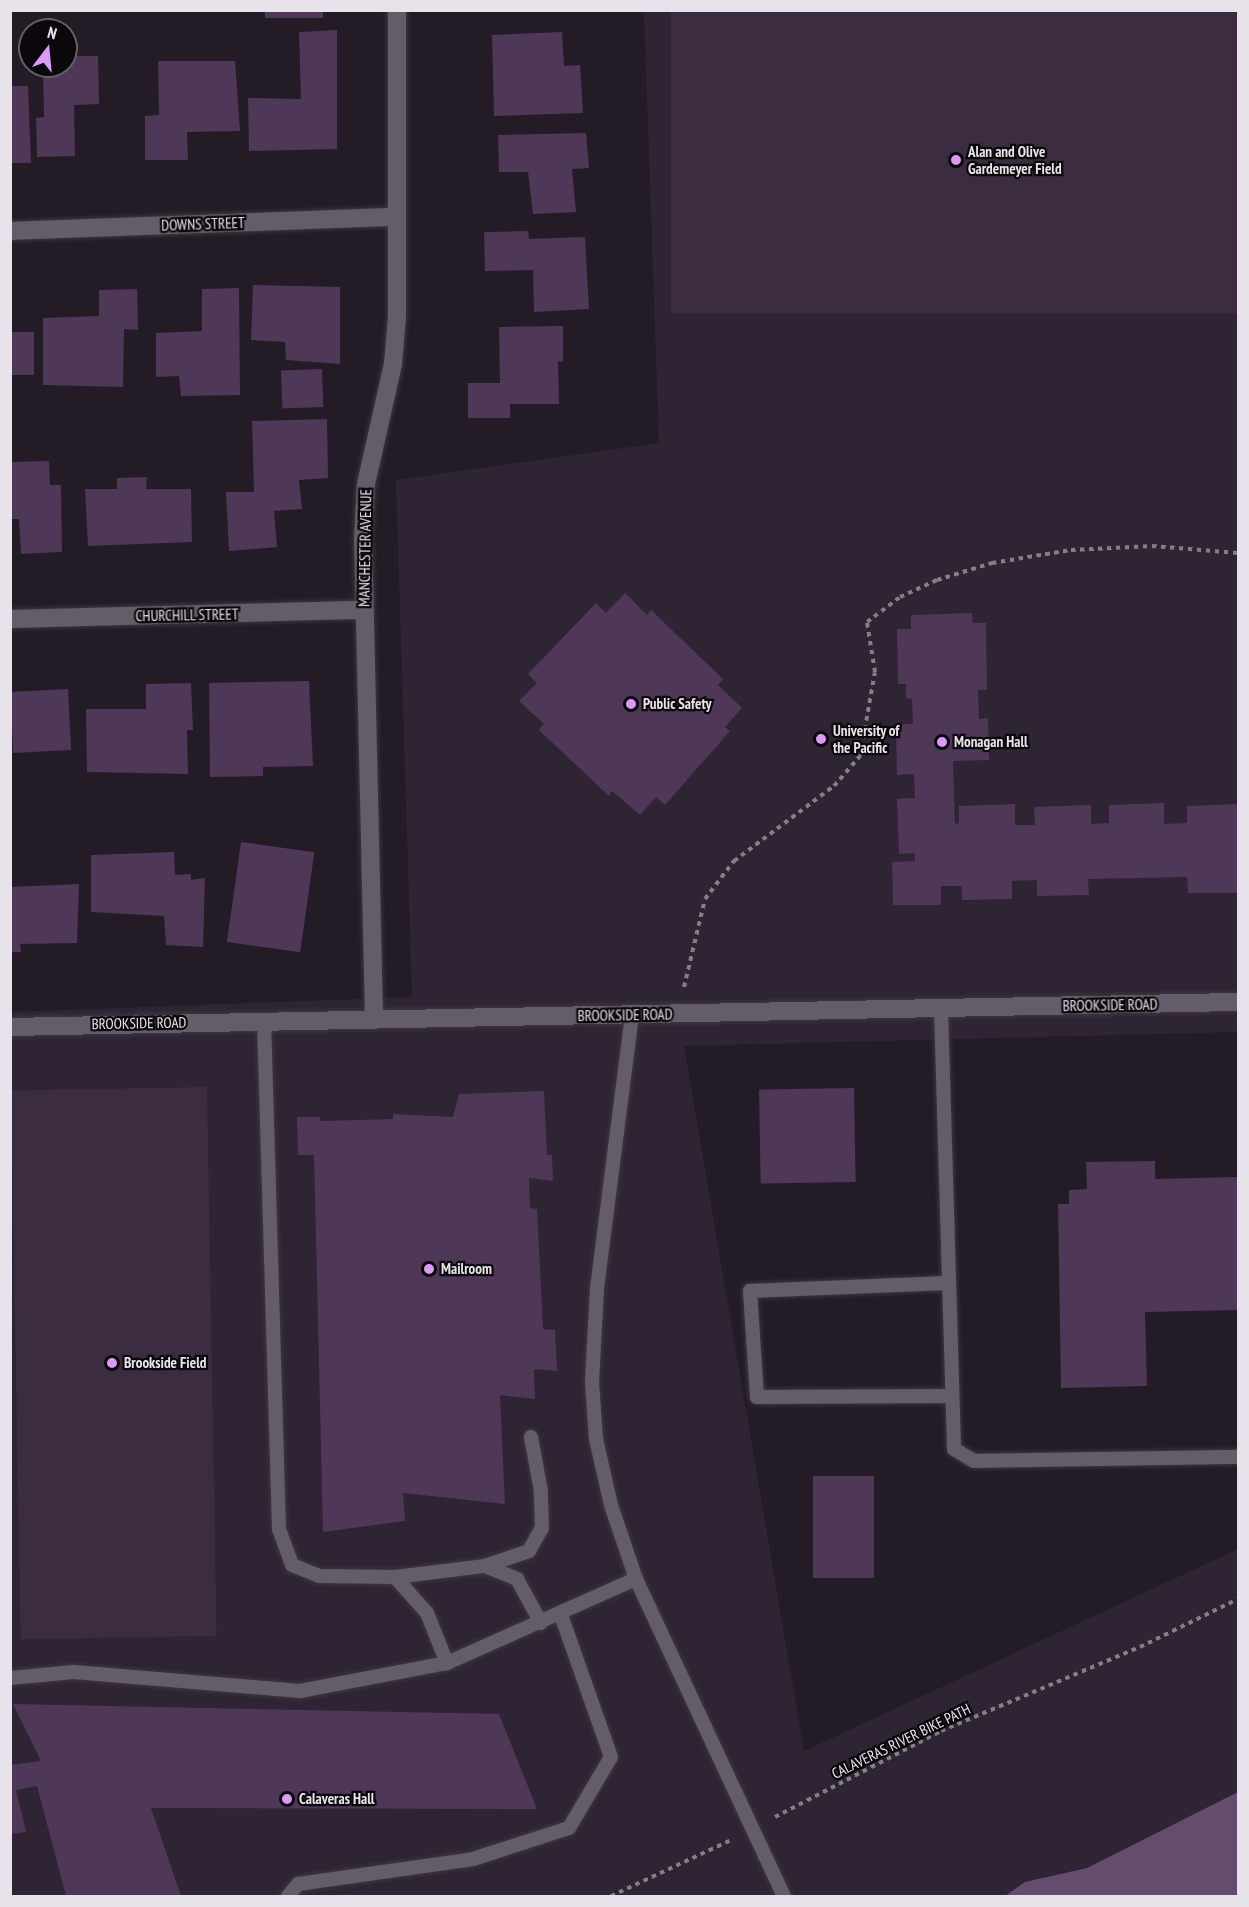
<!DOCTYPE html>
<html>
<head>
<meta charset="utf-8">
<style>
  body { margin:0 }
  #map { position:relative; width:1249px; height:1907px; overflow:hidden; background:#231c27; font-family:"PT Sans Narrow",sans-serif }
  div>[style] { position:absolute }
  .built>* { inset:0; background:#2f2434 }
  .green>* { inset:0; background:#3b2c41; transform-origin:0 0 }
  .water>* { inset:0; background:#634c6d }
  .building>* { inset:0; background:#4e3757; transform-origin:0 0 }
  .path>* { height:4px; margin-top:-2px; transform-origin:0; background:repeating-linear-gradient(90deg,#847e87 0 4.5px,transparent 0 9px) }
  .roads { filter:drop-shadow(0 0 2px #3d373f) drop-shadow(0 0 2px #3d373f) }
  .lane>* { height:14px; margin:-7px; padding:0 7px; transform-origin:7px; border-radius:7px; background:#655c69 }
  .street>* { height:18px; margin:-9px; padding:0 9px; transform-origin:9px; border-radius:9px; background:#655c69 }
  .secondary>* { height:18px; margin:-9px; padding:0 9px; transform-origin:9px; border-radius:9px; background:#655c69 }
  .dots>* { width:16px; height:16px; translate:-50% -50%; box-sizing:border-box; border:3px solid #0b080c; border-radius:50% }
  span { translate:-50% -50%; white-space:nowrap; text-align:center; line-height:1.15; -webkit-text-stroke:4.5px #0b080c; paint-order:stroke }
  .poi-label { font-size:15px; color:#e8e3eb; font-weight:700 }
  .left { translate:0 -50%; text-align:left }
  .street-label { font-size:15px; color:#e8e3eb }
  .frame { position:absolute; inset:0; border:12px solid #e8e3eb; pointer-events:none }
  .north { position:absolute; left:18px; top:18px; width:60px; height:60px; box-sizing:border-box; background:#0b080c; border:2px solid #636065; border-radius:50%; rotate:16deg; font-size:16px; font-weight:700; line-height:24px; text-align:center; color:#e8e3eb }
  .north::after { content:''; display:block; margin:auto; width:21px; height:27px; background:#da9af6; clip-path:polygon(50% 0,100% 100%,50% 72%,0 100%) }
</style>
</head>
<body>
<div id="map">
  <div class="built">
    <i style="clip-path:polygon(644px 11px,1238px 11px,1238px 1032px,684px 1046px,804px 1751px,1238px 1549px,1238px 1896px,11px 1896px,10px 1012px,412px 997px,396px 480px,659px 443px)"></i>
  </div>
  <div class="green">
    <i style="left:671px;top:11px;width:567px;height:302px"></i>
    <i style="left:207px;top:1087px;width:549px;height:196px;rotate:89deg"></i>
  </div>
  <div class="water">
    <i style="clip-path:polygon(1238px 1792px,1238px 1896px,1005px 1896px,1025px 1882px,1087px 1868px)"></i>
  </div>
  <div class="building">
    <i style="left:265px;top:10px;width:58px;height:8px"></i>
    <i style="clip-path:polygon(337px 30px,337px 149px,249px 151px,248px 98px,301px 99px,299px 32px)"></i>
    <i style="clip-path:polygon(562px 32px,564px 66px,580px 65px,583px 113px,494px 116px,492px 35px)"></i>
    <i style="clip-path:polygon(66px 56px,98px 56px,99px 104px,74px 105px,75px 156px,37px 157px,36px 118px,44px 117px,43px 66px,66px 66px)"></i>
    <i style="clip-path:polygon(158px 61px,235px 61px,240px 131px,187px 132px,188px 160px,145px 160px,145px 116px,159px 115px)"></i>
    <i style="clip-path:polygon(10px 86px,28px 86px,31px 163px,10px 163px)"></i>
    <i style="clip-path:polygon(586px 133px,589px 168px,572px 169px,576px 212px,533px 214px,528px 172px,499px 172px,498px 135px)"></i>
    <i style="clip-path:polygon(528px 231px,529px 239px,585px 237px,589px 309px,534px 312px,533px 270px,485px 271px,484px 232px)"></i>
    <i style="clip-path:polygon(253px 285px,340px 287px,340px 364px,286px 360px,285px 342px,251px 340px)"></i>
    <i style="clip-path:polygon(239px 288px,240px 395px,181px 396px,179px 376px,156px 377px,156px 333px,202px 331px,202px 289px)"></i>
    <i style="clip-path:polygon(137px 289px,138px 330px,124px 329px,123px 387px,43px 385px,43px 318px,99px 316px,99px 290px)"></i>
    <i style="clip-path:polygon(563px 326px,563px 362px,558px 361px,559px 404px,510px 404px,510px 418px,468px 418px,468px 383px,500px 383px,499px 327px)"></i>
    <i style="left:10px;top:332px;width:24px;height:43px"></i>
    <i style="left:322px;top:369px;width:38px;height:41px;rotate:88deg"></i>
    <i style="clip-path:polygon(327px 419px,328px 478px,299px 480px,302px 509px,274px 511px,277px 547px,229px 551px,226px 492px,254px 492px,252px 421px)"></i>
    <i style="clip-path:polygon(49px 461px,50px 485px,61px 485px,62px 552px,21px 554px,19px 519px,10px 519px,10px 462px)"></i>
    <i style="clip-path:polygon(147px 477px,146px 489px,191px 489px,192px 542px,88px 546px,85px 489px,117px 489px,117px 478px)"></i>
    <i style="clip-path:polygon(625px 593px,647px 615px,651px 610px,723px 679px,718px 685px,742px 708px,725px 727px,730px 731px,665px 805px,656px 797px,640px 815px,612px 791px,609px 796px,539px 730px,544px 724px,519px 701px,537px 683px,528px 674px,596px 603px,606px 613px)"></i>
    <i style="clip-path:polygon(972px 613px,973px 623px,986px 623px,987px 690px,978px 690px,979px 719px,988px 718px,989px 760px,953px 761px,955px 824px,959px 823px,959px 806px,1015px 804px,1015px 825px,1035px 825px,1034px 807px,1091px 805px,1091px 824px,1109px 823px,1109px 805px,1164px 803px,1164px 824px,1187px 823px,1187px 806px,1237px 804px,1238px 893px,1188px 893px,1187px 877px,1088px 879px,1089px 895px,1037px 896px,1037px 880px,1012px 881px,1012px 899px,962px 900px,962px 886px,941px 886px,941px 905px,893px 905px,892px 862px,915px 861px,915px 853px,899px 854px,897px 799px,915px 798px,914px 774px,897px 775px,896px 724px,913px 724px,912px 699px,906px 698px,906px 684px,898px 684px,897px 629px,911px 629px,911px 615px)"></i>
    <i style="clip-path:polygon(309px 681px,313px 766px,263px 767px,263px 776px,210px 777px,209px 683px)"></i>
    <i style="clip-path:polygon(191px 683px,193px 730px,187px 730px,188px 774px,87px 772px,86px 709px,146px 709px,146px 684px)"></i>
    <i style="left:68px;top:689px;width:61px;height:58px;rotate:87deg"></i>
    <i style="left:241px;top:842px;width:74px;height:101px;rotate:8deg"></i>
    <i style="clip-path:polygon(174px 852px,175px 875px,191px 874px,191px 880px,205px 878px,203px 947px,166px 945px,164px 916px,91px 912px,91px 855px)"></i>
    <i style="clip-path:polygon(79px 884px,77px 943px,20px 944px,21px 952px,10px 952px,10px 887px)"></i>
    <i style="left:854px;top:1088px;width:94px;height:95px;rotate:89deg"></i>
    <i style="clip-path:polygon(544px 1091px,547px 1155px,552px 1155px,553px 1181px,529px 1178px,530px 1208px,537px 1209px,543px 1329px,555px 1330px,557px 1371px,534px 1369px,535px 1399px,500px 1395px,505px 1504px,403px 1493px,405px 1521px,323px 1532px,314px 1155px,298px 1155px,297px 1117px,320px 1117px,321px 1121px,393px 1119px,393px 1114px,453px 1117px,459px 1094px)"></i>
    <i style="clip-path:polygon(1155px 1161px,1155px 1179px,1238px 1177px,1238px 1310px,1145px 1312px,1147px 1386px,1061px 1388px,1058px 1204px,1069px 1204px,1069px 1190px,1087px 1189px,1086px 1162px)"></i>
    <i style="left:813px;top:1476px;width:61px;height:102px"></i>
    <i style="clip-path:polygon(13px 1704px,499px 1714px,537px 1809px,151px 1808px,181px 1896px,66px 1896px,37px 1786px,16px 1790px,26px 1832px,10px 1834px,10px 1765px,41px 1761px)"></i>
  </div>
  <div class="path">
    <i style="left:684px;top:987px;width:90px;rotate:-76.6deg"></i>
    <i style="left:705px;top:899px;width:48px;rotate:-52.7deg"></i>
    <i style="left:734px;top:861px;width:125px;rotate:-36.9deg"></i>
    <i style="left:834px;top:786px;width:40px;rotate:-49deg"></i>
    <i style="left:860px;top:756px;width:85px;rotate:-79.9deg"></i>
    <i style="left:875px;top:672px;width:51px;rotate:-99.1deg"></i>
    <i style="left:867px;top:622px;width:41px;rotate:-37.1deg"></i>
    <i style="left:900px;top:597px;width:41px;rotate:-24.7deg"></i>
    <i style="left:937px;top:580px;width:58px;rotate:-17.2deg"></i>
    <i style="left:992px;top:563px;width:80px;rotate:-9.3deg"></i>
    <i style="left:1071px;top:550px;width:81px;rotate:-2.8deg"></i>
    <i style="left:1152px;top:546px;width:86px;rotate:4.7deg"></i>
    <i style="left:775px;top:1817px;width:187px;rotate:-27.4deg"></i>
    <i style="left:941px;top:1731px;width:216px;rotate:-22.9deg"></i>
    <i style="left:1140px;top:1647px;width:109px;rotate:-26.1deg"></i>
    <i style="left:611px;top:1896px;width:132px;rotate:-25deg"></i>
  </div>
  <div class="roads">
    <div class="lane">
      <i style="left:941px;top:1009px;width:440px;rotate:88.3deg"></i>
      <i style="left:954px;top:1449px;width:23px;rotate:31deg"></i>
      <i style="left:974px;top:1461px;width:264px;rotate:-0.9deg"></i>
      <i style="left:632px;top:1015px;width:276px;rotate:97.3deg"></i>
      <i style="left:597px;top:1289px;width:93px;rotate:93.1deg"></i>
      <i style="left:592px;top:1382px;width:57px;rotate:86deg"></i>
      <i style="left:596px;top:1439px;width:68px;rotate:77.2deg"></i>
      <i style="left:611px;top:1505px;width:78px;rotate:71.3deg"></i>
      <i style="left:636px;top:1579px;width:350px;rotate:65deg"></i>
      <i style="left:264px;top:1020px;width:509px;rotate:88.31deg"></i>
      <i style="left:279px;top:1529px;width:38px;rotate:70deg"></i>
      <i style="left:292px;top:1565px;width:29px;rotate:22deg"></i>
      <i style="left:319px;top:1576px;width:76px;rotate:0.8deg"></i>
      <i style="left:395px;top:1577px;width:91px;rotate:-7deg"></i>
      <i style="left:485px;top:1566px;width:46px;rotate:-18.8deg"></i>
      <i style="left:529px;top:1551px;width:26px;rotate:-61deg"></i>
      <i style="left:542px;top:1528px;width:37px;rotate:-92deg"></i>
      <i style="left:541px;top:1491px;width:55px;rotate:-100.5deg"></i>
      <i style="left:947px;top:1283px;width:197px;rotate:177.7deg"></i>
      <i style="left:750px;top:1291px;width:106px;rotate:86.2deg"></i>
      <i style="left:757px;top:1397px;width:193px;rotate:-0.3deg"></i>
      <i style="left:485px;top:1566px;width:35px;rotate:22deg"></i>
      <i style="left:517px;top:1579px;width:50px;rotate:61.4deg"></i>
      <i style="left:395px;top:1577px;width:48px;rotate:48.4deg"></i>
      <i style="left:427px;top:1613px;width:54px;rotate:68.2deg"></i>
      <i style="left:10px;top:1678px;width:64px;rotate:-5.4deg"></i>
      <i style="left:74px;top:1672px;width:227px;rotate:4.8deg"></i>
      <i style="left:300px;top:1691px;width:150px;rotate:-10.8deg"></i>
      <i style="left:447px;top:1663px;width:207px;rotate:-24deg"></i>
      <i style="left:288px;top:1896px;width:16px;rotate:-50deg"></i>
      <i style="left:298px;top:1884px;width:177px;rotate:-8.1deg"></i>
      <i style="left:473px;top:1859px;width:101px;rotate:-17.9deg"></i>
      <i style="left:569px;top:1828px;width:82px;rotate:-59.4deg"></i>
      <i style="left:611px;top:1757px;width:151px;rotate:-109.4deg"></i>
    </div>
    <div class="street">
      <i style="left:10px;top:231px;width:385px;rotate:-2.1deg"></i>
      <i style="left:10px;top:619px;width:353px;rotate:-1.5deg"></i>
      <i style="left:374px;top:1017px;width:478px;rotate:-91.3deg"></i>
      <i style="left:363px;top:539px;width:55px;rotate:-86.9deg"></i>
      <i style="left:366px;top:484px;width:123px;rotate:-77.3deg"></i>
      <i style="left:393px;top:364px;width:48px;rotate:-85.2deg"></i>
      <i style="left:397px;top:316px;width:306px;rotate:-90deg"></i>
    </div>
    <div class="secondary">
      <i style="left:10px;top:1027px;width:1228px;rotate:-1.17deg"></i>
    </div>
  </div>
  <div class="dots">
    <i style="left:956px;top:160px;background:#da9af6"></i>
    <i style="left:631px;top:704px;background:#da9af6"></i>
    <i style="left:821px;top:739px;background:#da9af6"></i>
    <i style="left:942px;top:742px;background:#da9af6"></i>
    <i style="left:429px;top:1269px;background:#da9af6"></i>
    <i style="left:112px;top:1363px;background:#da9af6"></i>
    <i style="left:287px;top:1799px;background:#da9af6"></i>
  </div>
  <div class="poi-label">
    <span class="left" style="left:968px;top:160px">Alan and Olive<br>Gardemeyer Field</span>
    <span class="left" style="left:643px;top:704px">Public Safety</span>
    <span class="left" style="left:833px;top:739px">University of<br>the Pacific</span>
    <span class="left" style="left:954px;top:742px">Monagan Hall</span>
    <span class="left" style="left:441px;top:1269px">Mailroom</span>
    <span class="left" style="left:124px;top:1363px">Brookside Field</span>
    <span class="left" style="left:299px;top:1799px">Calaveras Hall</span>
  </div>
  <div class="street-label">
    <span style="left:203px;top:224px;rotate:-2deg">DOWNS STREET</span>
    <span style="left:365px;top:548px;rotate:-89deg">MANCHESTER AVENUE</span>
    <span style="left:187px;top:615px;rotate:-1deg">CHURCHILL STREET</span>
    <span style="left:1110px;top:1005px;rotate:-1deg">BROOKSIDE ROAD</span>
    <span style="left:625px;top:1015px;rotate:-1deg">BROOKSIDE ROAD</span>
    <span style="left:139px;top:1023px;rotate:-1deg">BROOKSIDE ROAD</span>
    <span style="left:901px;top:1741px;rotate:-26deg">CALAVERAS RIVER BIKE PATH</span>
  </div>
  <div class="frame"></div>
  <div class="north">N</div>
</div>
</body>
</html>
